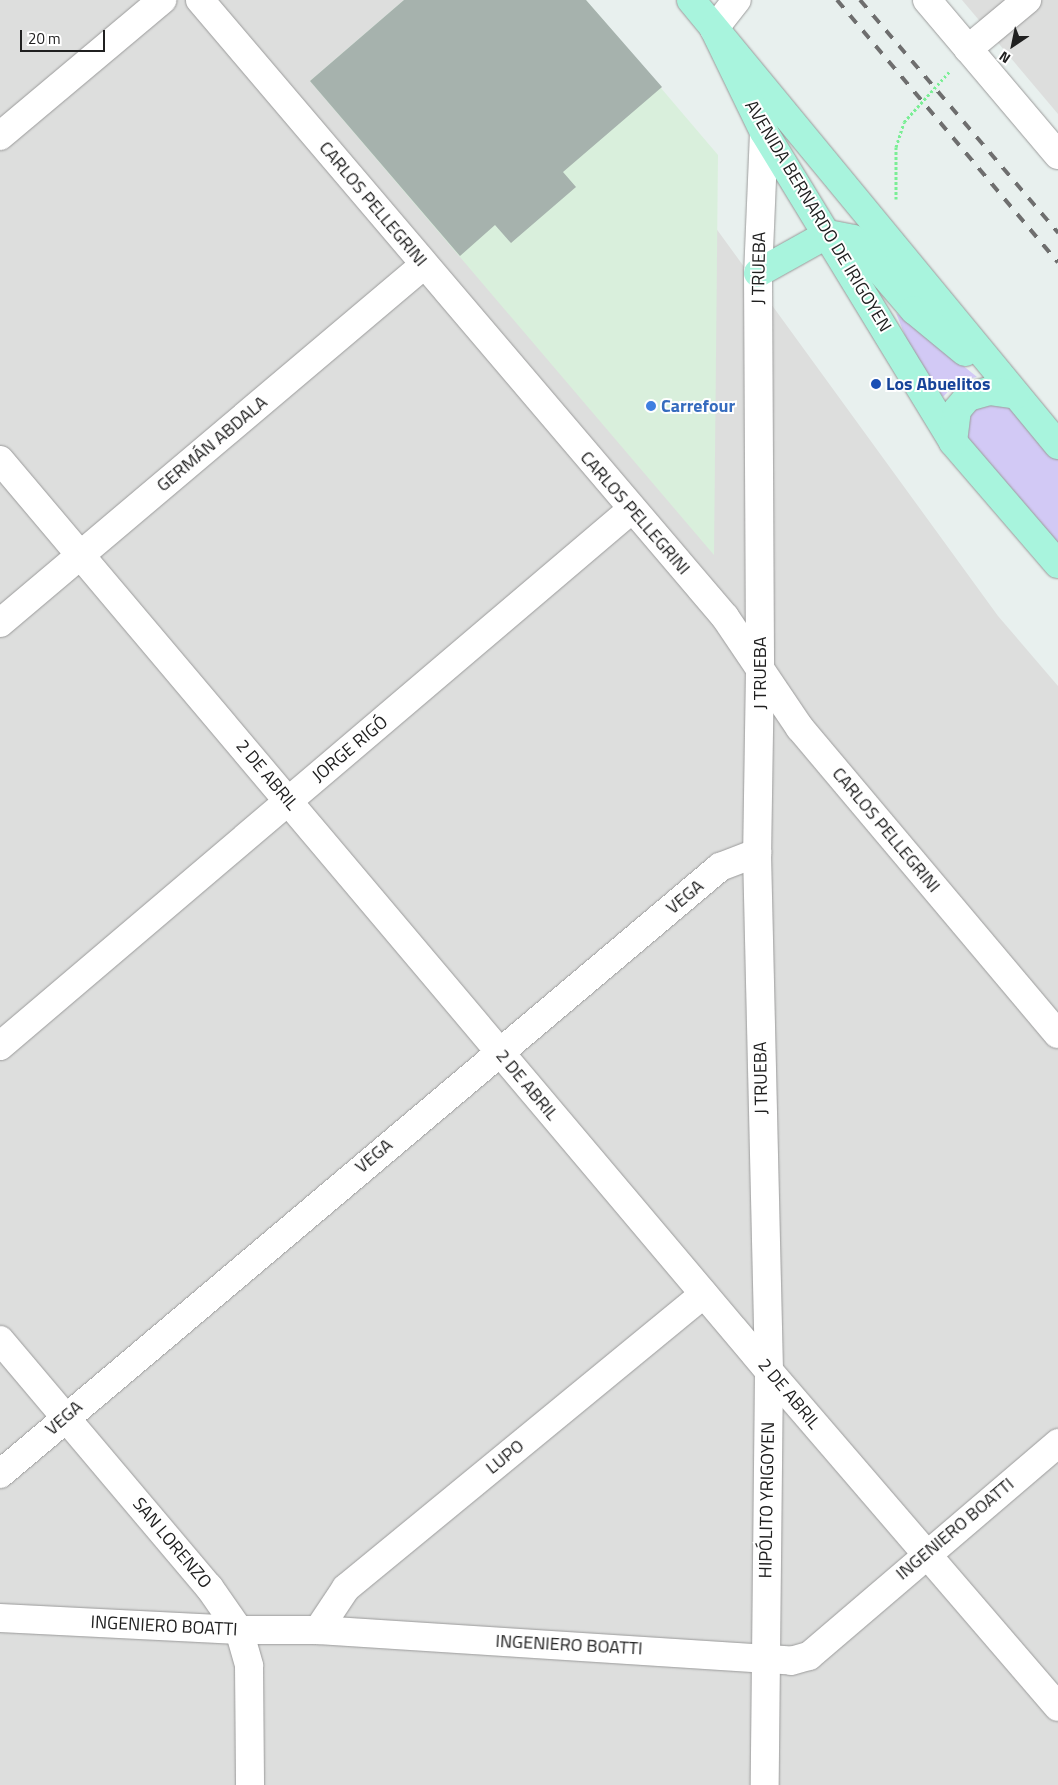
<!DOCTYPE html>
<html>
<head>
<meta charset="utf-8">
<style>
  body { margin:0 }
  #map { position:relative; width:1058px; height:1785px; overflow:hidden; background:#e8f0ee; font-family:"Titillium Web",sans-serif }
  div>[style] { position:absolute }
  .residential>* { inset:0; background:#dddedd }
  .commercial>* { inset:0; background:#d9efdc }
  .park>* { inset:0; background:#d2c9f5 }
  .building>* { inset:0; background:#a6b2ad }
  .path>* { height:3px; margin-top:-1.5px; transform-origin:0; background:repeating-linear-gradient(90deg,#7aee95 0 2.5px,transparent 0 5px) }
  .roads { filter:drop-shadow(0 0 1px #9a9a9a) drop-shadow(0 0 1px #9a9a9a) }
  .minor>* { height:28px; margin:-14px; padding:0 14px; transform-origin:14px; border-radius:14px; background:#fff }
  .major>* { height:28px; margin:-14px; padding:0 14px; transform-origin:14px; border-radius:14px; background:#a8f4dd }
  .rail>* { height:4px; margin-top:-2px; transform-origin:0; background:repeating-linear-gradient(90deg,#6e6e6e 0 10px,transparent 0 20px) }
  .dots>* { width:14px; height:14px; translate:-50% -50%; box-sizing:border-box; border:2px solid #fff; border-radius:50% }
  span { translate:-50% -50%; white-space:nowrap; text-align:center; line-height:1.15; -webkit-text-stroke:4px #fff; paint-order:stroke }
  .street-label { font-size:18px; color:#202020 }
  .transit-label { font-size:18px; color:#164399; font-weight:700 }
  .left { translate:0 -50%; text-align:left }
  .shop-label { font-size:18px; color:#366cbe; font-weight:700 }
  .north { position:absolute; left:988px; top:20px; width:50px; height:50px; -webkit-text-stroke:4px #fff; paint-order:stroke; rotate:214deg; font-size:14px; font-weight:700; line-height:20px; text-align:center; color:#202020 }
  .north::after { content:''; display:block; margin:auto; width:18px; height:22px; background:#202020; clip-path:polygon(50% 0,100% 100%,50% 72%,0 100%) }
  .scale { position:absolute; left:20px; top:30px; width:85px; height:22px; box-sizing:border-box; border:2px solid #202020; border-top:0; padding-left:6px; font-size:15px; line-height:18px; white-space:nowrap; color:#202020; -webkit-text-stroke:4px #fff; paint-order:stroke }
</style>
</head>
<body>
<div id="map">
  <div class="residential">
    <i style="clip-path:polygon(0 0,550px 0,998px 616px,1058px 686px,1058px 1785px,0 1785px)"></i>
    <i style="clip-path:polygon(962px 0,1058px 0,1058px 114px)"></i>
  </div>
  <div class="commercial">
    <i style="clip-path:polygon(404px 0,586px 0,718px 155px,714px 555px,310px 81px)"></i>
  </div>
  <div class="park">
    <i style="clip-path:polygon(896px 313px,961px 364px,977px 377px,958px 381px,943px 397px,910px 348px)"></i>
    <i style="clip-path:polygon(989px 391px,1058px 445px,1058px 564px,954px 425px)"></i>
  </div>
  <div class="building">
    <i style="clip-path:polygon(404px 0,586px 0,662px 87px,563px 172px,576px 187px,511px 243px,495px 225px,460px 256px,310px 81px)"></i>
  </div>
  <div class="path">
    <i style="left:896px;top:199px;width:52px;rotate:-90deg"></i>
    <i style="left:896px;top:147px;width:26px;rotate:-72deg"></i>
    <i style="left:904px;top:122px;width:69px;rotate:-48deg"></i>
  </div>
  <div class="roads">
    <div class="minor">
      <i style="left:200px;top:0;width:810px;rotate:49.61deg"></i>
      <i style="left:725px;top:617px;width:134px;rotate:56deg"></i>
      <i style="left:800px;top:728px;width:400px;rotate:49.9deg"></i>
      <i style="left:927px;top:0;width:203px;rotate:49.8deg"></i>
      <i style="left:714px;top:29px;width:37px;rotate:-52deg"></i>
      <i style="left:968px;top:49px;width:77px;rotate:-39.7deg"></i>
      <i style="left:764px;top:132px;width:141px;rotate:92.4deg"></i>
      <i style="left:758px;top:273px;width:396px;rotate:89.7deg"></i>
      <i style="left:760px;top:669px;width:184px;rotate:90.9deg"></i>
      <i style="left:757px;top:853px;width:518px;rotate:88.67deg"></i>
      <i style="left:769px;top:1371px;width:414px;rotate:90.6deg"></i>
      <i style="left:0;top:136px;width:212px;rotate:-40deg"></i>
      <i style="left:0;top:460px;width:1192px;rotate:49.83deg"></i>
      <i style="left:769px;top:1371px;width:443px;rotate:49.3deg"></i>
      <i style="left:0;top:623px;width:555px;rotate:-40.18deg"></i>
      <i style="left:0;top:1046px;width:828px;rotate:-40.35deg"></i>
      <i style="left:0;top:1340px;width:324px;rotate:49.8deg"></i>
      <i style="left:209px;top:1587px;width:52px;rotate:55.1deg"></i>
      <i style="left:239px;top:1630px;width:37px;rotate:74deg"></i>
      <i style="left:249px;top:1666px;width:119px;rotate:89.5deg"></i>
      <i style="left:0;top:1474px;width:942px;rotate:-40.13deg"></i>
      <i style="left:720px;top:867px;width:40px;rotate:-21deg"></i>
      <i style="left:0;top:1618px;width:239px;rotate:2.9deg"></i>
      <i style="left:239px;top:1630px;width:79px"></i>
      <i style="left:318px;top:1630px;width:474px;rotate:3.7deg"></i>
      <i style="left:791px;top:1661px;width:19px;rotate:-16deg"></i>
      <i style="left:809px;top:1656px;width:328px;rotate:-40.5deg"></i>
      <i style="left:318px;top:1630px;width:50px;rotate:-56.3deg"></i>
      <i style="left:346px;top:1588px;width:463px;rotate:-39.4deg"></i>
    </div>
    <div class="major">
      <i style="left:691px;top:0;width:577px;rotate:50.49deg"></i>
      <i style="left:714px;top:29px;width:114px;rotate:64.1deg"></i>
      <i style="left:764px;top:132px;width:363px;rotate:58.6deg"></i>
      <i style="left:953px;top:442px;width:161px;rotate:49.3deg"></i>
      <i style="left:758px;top:273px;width:80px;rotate:-29.1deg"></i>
      <i style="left:828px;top:234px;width:25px;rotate:11deg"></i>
      <i style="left:853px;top:239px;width:94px;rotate:49.3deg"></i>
      <i style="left:914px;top:310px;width:66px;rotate:39.5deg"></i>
      <i style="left:953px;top:442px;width:32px;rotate:-83deg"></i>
      <i style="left:957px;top:410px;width:17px;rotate:-50deg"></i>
      <i style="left:968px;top:397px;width:22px;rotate:-16deg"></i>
      <i style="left:989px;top:391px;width:27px;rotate:8deg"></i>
    </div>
  </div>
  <div class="rail">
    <i style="left:837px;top:0;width:343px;rotate:49.9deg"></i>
    <i style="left:860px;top:0;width:306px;rotate:49.6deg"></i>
  </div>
  <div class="dots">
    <i style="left:876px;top:384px;background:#1a4fb4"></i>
    <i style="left:651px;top:406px;background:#3f7fe0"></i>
  </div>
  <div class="street-label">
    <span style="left:373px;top:204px;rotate:50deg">CARLOS PELLEGRINI</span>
    <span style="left:818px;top:216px;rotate:59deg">AVENIDA BERNARDO DE IRIGOYEN</span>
    <span style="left:759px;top:268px;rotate:-89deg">J TRUEBA</span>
    <span style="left:212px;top:444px;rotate:-40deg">GERMÁN ABDALA</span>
    <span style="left:635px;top:513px;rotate:49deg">CARLOS PELLEGRINI</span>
    <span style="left:760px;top:673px;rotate:-90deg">J TRUEBA</span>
    <span style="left:350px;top:749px;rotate:-40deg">JORGE RIGÓ</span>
    <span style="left:267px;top:775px;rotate:50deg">2 DE ABRIL</span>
    <span style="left:886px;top:830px;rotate:50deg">CARLOS PELLEGRINI</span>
    <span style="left:685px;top:897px;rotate:-40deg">VEGA</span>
    <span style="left:761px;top:1078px;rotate:-91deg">J TRUEBA</span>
    <span style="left:527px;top:1085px;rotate:50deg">2 DE ABRIL</span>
    <span style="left:374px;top:1156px;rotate:-40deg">VEGA</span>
    <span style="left:789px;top:1394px;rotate:50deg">2 DE ABRIL</span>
    <span style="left:64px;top:1418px;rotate:-41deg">VEGA</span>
    <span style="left:505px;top:1457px;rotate:-39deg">LUPO</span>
    <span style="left:767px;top:1500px;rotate:-89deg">HIPÓLITO YRIGOYEN</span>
    <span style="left:955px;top:1529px;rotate:-40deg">INGENIERO BOATTI</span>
    <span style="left:172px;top:1543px;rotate:50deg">SAN LORENZO</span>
    <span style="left:164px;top:1626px;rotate:3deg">INGENIERO BOATTI</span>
    <span style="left:569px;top:1645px;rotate:3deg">INGENIERO BOATTI</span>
  </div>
  <div class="transit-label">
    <span class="left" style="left:886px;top:384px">Los Abuelitos</span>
  </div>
  <div class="shop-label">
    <span class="left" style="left:661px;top:406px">Carrefour</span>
  </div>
  <div class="north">N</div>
  <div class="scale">20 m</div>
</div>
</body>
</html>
